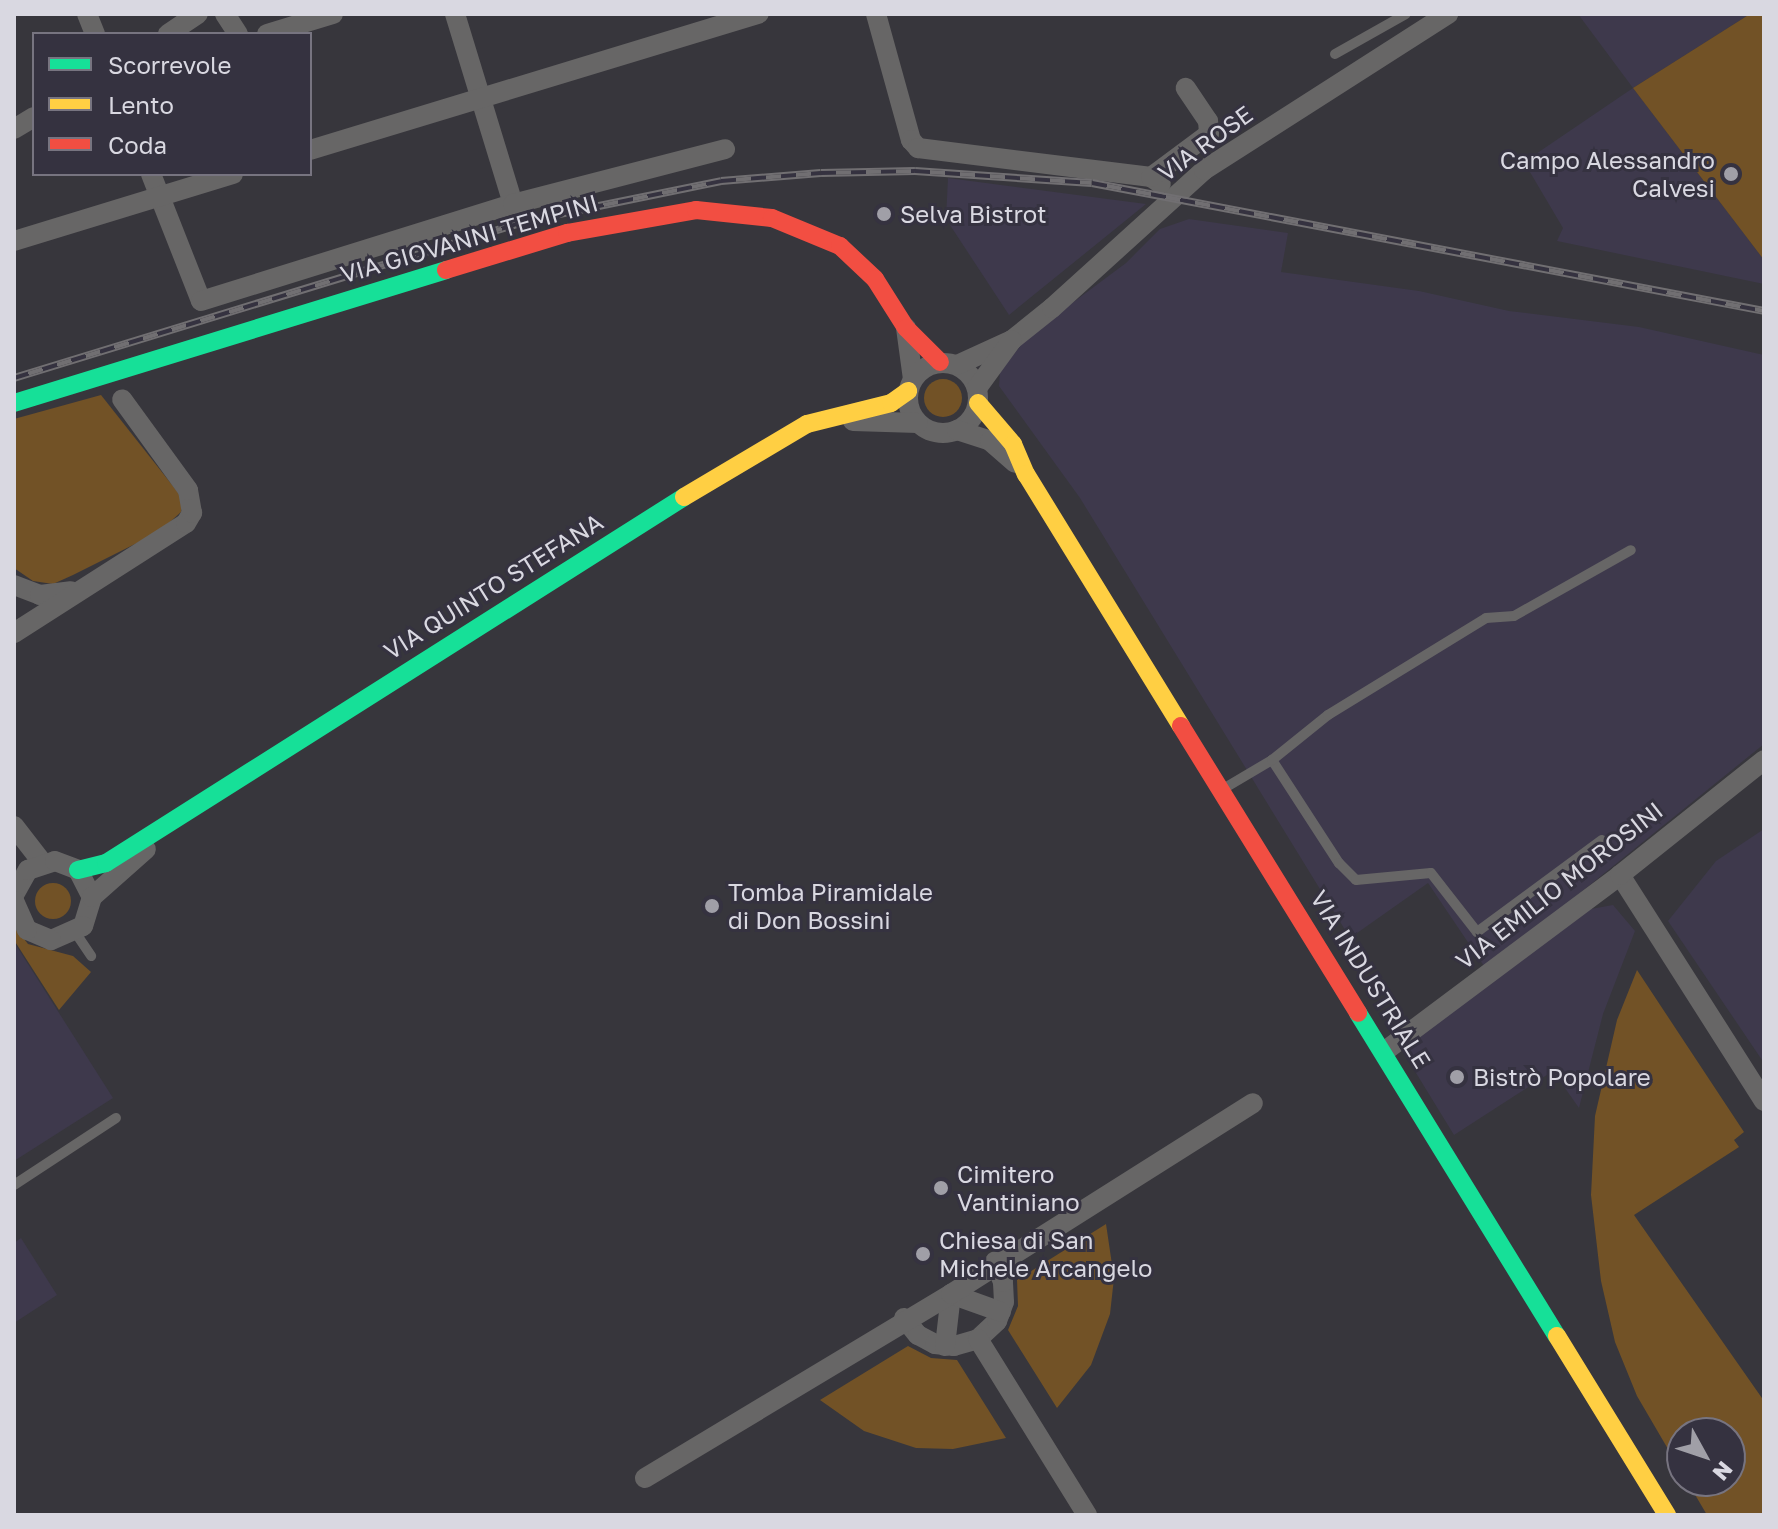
<!DOCTYPE html>
<html>
<head>
<meta charset="utf-8">
<style>
  body { margin:0 }
  #map { position:relative; width:1778px; height:1529px; overflow:hidden; background:#37363c; font-family:"Golos Text",sans-serif }
  div>[style] { position:absolute }
  .built>* { inset:0; background:#3e394c }
  .green>* { inset:0; background:#725226 }
  .round { border-radius:50% }
  .lane>* { height:10px; margin:-5px; padding:0 5px; transform-origin:5px; border-radius:5px; background:#676666 }
  .street>* { height:20px; margin:-10px; padding:0 10px; transform-origin:10px; border-radius:10px; background:#676666 }
  .street>.ring { margin:-10px; padding:0; box-sizing:content-box; background:none; border:20px solid #676666; border-radius:50% }
  .fast>* { height:18px; margin:-9px; padding:0 9px; transform-origin:9px; border-radius:9px; background:#16e098 }
  .slow>* { height:18px; margin:-9px; padding:0 9px; transform-origin:9px; border-radius:9px; background:#ffcf43 }
  .jam>* { height:18px; margin:-9px; padding:0 9px; transform-origin:9px; border-radius:9px; background:#f24e42 }
  .rail>* { height:8px; margin-top:-4px; transform-origin:0; background:repeating-linear-gradient(90deg,#353240 0 15px,#716f72 0 30px); box-sizing:border-box; border-block:2px solid #716f72 }
  .dots>* { width:22px; height:22px; translate:-50% -50%; box-sizing:border-box; border:4px solid #353240; border-radius:50% }
  span { translate:-50% -50%; white-space:nowrap; text-align:center; line-height:1.15; -webkit-text-stroke:6px #353240; paint-order:stroke }
  .street-label { font-size:24px; color:#d9d8e1 }
  .poi-label { font-size:24px; color:#d9d8e1 }
  .right { translate:-100% -50%; text-align:right }
  .left { translate:0 -50%; text-align:left }
  .frame { position:absolute; inset:0; border:16px solid #d9d8e1; pointer-events:none }
  .legend { position:absolute; left:32px; top:32px; width:280px; height:144px; box-sizing:border-box; background:#353240; border:2px solid #777480; margin:0; padding:10px 14px; list-style:none; font-size:24px; color:#d9d8e1 }
  .legend li { display:flex; align-items:center; gap:16px; height:40px }
  .legend b { width:40px; border:2px solid #777480 }
  .north { position:absolute; left:1666px; top:1417px; width:80px; height:80px; box-sizing:border-box; background:#353240; border:2px solid #777480; border-radius:50%; rotate:130deg; font-size:22px; font-weight:700; line-height:32px; text-align:center; color:#d9d8e1 }
  .north::after { content:''; display:block; margin:auto; width:28px; height:36px; background:#a09fa7; clip-path:polygon(50% 0,100% 100%,50% 72%,0 100%) }
</style>
</head>
<body>
<div id="map">
  <div class="built">
    <i style="clip-path:polygon(1578px 14px,1750px 14px,1633px 88px,1764px 260px,1764px 284px,1557px 241px,1563px 228px,1524px 162px,1633px 88px)"></i>
    <i style="clip-path:polygon(948px 178px,1146px 204px,1009px 315px,946px 219px)"></i>
    <i style="clip-path:polygon(1189px 219px,1288px 233px,1281px 272px,1419px 291px,1509px 311px,1639px 327px,1764px 355px,1764px 744px,1486px 969px,1428px 883px,1350px 938px,1080px 498px,999px 386px,1000px 372px,1028px 336px,1126px 263px,1160px 229px)"></i>
    <i style="clip-path:polygon(1764px 829px,1764px 1063px,1668px 921px,1716px 861px)"></i>
    <i style="clip-path:polygon(1613px 905px,1635px 931px,1603px 1014px,1579px 1108px,1553px 1071px,1454px 1135px,1405px 1055px,1406px 1044px,1591px 909px)"></i>
    <i style="clip-path:polygon(14px 942px,113px 1098px,14px 1161px)"></i>
    <i style="clip-path:polygon(21px 1238px,57px 1295px,14px 1323px,14px 1243px)"></i>
  </div>
  <div class="green">
    <i style="clip-path:polygon(1750px 14px,1764px 14px,1764px 260px,1633px 88px)"></i>
    <i class="round" style="left:924px;top:379px;width:38px;height:38px"></i>
    <i style="clip-path:polygon(101px 395px,184px 500px,181px 512px,159px 532px,73px 575px,53px 584px,33px 581px,14px 568px,14px 419px)"></i>
    <i class="round" style="left:35px;top:883px;width:36px;height:36px"></i>
    <i style="clip-path:polygon(14px 926px,28px 944px,73px 956px,91px 972px,59px 1010px,14px 940px)"></i>
    <i style="clip-path:polygon(1637px 970px,1744px 1132px,1734px 1140px,1739px 1147px,1634px 1215px,1764px 1401px,1764px 1515px,1707px 1515px,1687px 1481px,1730px 1481px,1730px 1433px,1682px 1433px,1682px 1473px,1637px 1396px,1615px 1342px,1601px 1281px,1591px 1195px,1595px 1116px,1617px 1020px)"></i>
    <i style="clip-path:polygon(1106px 1224px,1114px 1278px,1110px 1314px,1091px 1365px,1057px 1408px,1008px 1330px,1018px 1306px,1017px 1280px)"></i>
    <i style="clip-path:polygon(908px 1346px,931px 1358px,957px 1360px,1006px 1438px,953px 1449px,916px 1448px,864px 1431px,820px 1400px)"></i>
  </div>
  <div class="lane">
    <i style="left:1335px;top:54px;width:81px;rotate:-29.4deg"></i>
    <i style="left:1272px;top:760px;width:123px;rotate:57deg"></i>
    <i style="left:1339px;top:863px;width:24px;rotate:45deg"></i>
    <i style="left:1356px;top:880px;width:75px;rotate:-5.3deg"></i>
    <i style="left:1431px;top:873px;width:75px;rotate:52.1deg"></i>
    <i style="left:1477px;top:932px;width:155px;rotate:-36.4deg"></i>
    <i style="left:1223px;top:789px;width:57px;rotate:-30.6deg"></i>
    <i style="left:1272px;top:760px;width:72px;rotate:-38.8deg"></i>
    <i style="left:1328px;top:715px;width:185px;rotate:-31.5deg"></i>
    <i style="left:1486px;top:618px;width:28px;rotate:-4deg"></i>
    <i style="left:1514px;top:616px;width:134px;rotate:-29.4deg"></i>
    <i style="left:75px;top:932px;width:29px;rotate:56deg"></i>
    <i style="left:14px;top:1185px;width:122px;rotate:-33.3deg"></i>
  </div>
  <div class="street">
    <i style="left:87px;top:14px;width:22px;rotate:68deg"></i>
    <i style="left:225px;top:14px;width:24px;rotate:57deg"></i>
    <i style="left:455px;top:14px;width:199px;rotate:73deg"></i>
    <i style="left:876px;top:14px;width:131px;rotate:74.5deg"></i>
    <i style="left:911px;top:140px;width:11px;rotate:49deg"></i>
    <i style="left:918px;top:148px;width:235px;rotate:7.1deg"></i>
    <i style="left:1151px;top:177px;width:12px;rotate:35deg"></i>
    <i style="left:168px;top:34px;width:36px;rotate:-34deg"></i>
    <i style="left:267px;top:34px;width:69px;rotate:-16.9deg"></i>
    <i style="left:14px;top:129px;width:23px;rotate:-31deg"></i>
    <i style="left:310px;top:150px;width:469px;rotate:-16.9deg"></i>
    <i style="left:151px;top:174px;width:136px;rotate:68.5deg"></i>
    <i style="left:201px;top:301px;width:327px;rotate:-17.3deg"></i>
    <i style="left:513px;top:204px;width:219px;rotate:-14.5deg"></i>
    <i style="left:1151px;top:177px;width:72px;rotate:-36.6deg"></i>
    <i style="left:1209px;top:134px;width:13px;rotate:-94deg"></i>
    <i style="left:1208px;top:121px;width:40px;rotate:-124deg"></i>
    <i style="left:14px;top:241px;width:229px;rotate:-17deg"></i>
    <i style="left:906px;top:328px;width:51px;rotate:82.2deg"></i>
    <i class="ring" style="left:908px;top:363px;width:50px;height:50px"></i>
    <i style="left:957px;top:365px;width:60px;rotate:-24.4deg"></i>
    <i style="left:1012px;top:340px;width:51px;rotate:-38.7deg"></i>
    <i style="left:1052px;top:308px;width:205px;rotate:-42.2deg"></i>
    <i style="left:1204px;top:170px;width:290px;rotate:-32.6deg"></i>
    <i style="left:977px;top:388px;width:59px;rotate:-53.9deg"></i>
    <i style="left:853px;top:421px;width:65px;rotate:1.8deg"></i>
    <i style="left:957px;top:430px;width:35px;rotate:18deg"></i>
    <i style="left:990px;top:441px;width:33px;rotate:41deg"></i>
    <i style="left:14px;top:585px;width:28px;rotate:21deg"></i>
    <i style="left:40px;top:595px;width:31px;rotate:-7deg"></i>
    <i style="left:14px;top:633px;width:204px;rotate:-32.6deg"></i>
    <i style="left:186px;top:523px;width:12px;rotate:-59deg"></i>
    <i style="left:192px;top:513px;width:23px;rotate:-100deg"></i>
    <i style="left:188px;top:490px;width:112px;rotate:-126deg"></i>
    <i style="left:14px;top:826px;width:46px;rotate:52.1deg"></i>
    <i style="left:1620px;top:875px;width:268px;rotate:57.5deg"></i>
    <i style="left:14px;top:895px;width:29px;rotate:-61deg"></i>
    <i style="left:28px;top:870px;width:28px;rotate:-18deg"></i>
    <i style="left:55px;top:861px;width:25px;rotate:21deg"></i>
    <i style="left:78px;top:870px;width:30px;rotate:63deg"></i>
    <i style="left:92px;top:897px;width:30px;rotate:107deg"></i>
    <i style="left:83px;top:926px;width:35px;rotate:156deg"></i>
    <i style="left:51px;top:940px;width:26px;rotate:-157deg"></i>
    <i style="left:27px;top:930px;width:32px;rotate:-114deg"></i>
    <i style="left:92px;top:897px;width:72px;rotate:-41.6deg"></i>
    <i style="left:1385px;top:1051px;width:294px;rotate:-36.8deg"></i>
    <i style="left:1620px;top:875px;width:184px;rotate:-38.6deg"></i>
    <i style="left:904px;top:1318px;width:22px;rotate:51deg"></i>
    <i style="left:918px;top:1335px;width:19px;rotate:28deg"></i>
    <i style="left:935px;top:1344px;width:19px;rotate:6deg"></i>
    <i style="left:954px;top:1346px;width:25px;rotate:-16deg"></i>
    <i style="left:978px;top:1339px;width:26px;rotate:-43deg"></i>
    <i style="left:997px;top:1321px;width:20px;rotate:-70deg"></i>
    <i style="left:1004px;top:1302px;width:20px;rotate:-93deg"></i>
    <i style="left:1003px;top:1282px;width:22px;rotate:-112deg"></i>
    <i style="left:978px;top:1339px;width:207px;rotate:58.2deg"></i>
    <i style="left:945px;top:1346px;width:52px;rotate:-83.4deg"></i>
    <i style="left:951px;top:1294px;width:53px;rotate:19.8deg"></i>
    <i style="left:645px;top:1478px;width:357px;rotate:-31deg"></i>
    <i style="left:951px;top:1294px;width:357px;rotate:-32.3deg"></i>
  </div>
  <div class="fast">
    <i style="left:14px;top:403px;width:452px;rotate:-17.1deg"></i>
    <i style="left:78px;top:870px;width:29px;rotate:-14deg"></i>
    <i style="left:106px;top:863px;width:684px;rotate:-32.34deg"></i>
    <i style="left:1358px;top:1013px;width:379px;rotate:58.4deg"></i>
  </div>
  <div class="slow">
    <i style="left:978px;top:403px;width:54px;rotate:49.5deg"></i>
    <i style="left:1013px;top:444px;width:33px;rotate:67deg"></i>
    <i style="left:1026px;top:474px;width:296px;rotate:58.4deg"></i>
    <i style="left:684px;top:497px;width:143px;rotate:-30.7deg"></i>
    <i style="left:807px;top:424px;width:87px;rotate:-14deg"></i>
    <i style="left:891px;top:403px;width:21px;rotate:-35deg"></i>
    <i style="left:1557px;top:1336px;width:210px;rotate:58.4deg"></i>
  </div>
  <div class="jam">
    <i style="left:446px;top:270px;width:127px;rotate:-17deg"></i>
    <i style="left:567px;top:233px;width:131px;rotate:-10.1deg"></i>
    <i style="left:696px;top:210px;width:76px;rotate:6deg"></i>
    <i style="left:772px;top:218px;width:74px;rotate:22.4deg"></i>
    <i style="left:840px;top:246px;width:48px;rotate:43.3deg"></i>
    <i style="left:875px;top:279px;width:58px;rotate:57.7deg"></i>
    <i style="left:906px;top:328px;width:48px;rotate:45deg"></i>
    <i style="left:1181px;top:726px;width:337px;rotate:58.3deg"></i>
  </div>
  <div class="rail">
    <i style="left:14px;top:378px;width:540px;rotate:-17.02deg"></i>
    <i style="left:530px;top:220px;width:195px;rotate:-11.5deg"></i>
    <i style="left:721px;top:181px;width:100px;rotate:-4.6deg"></i>
    <i style="left:821px;top:173px;width:94px;rotate:-1.2deg"></i>
    <i style="left:915px;top:171px;width:177px;rotate:3.9deg"></i>
    <i style="left:1092px;top:183px;width:684px;rotate:10.78deg"></i>
  </div>
  <div class="dots">
    <i style="left:1731px;top:174px;background:#a09fa7"></i>
    <i style="left:884px;top:214px;background:#a09fa7"></i>
    <i style="left:712px;top:906px;background:#a09fa7"></i>
    <i style="left:1457px;top:1077px;background:#a09fa7"></i>
    <i style="left:941px;top:1188px;background:#a09fa7"></i>
    <i style="left:923px;top:1254px;background:#a09fa7"></i>
  </div>
  <div class="street-label">
    <span style="left:1205px;top:143px;rotate:-36deg">VIA ROSE</span>
    <span style="left:469px;top:238px;rotate:-16deg">VIA GIOVANNI TEMPINI</span>
    <span style="left:493px;top:586px;rotate:-32deg">VIA QUINTO STEFANA</span>
    <span style="left:1559px;top:885px;rotate:-38deg">VIA EMILIO MOROSINI</span>
    <span style="left:1371px;top:979px;rotate:58deg">VIA INDUSTRIALE</span>
  </div>
  <div class="poi-label">
    <span class="right" style="left:1715px;top:174px">Campo Alessandro<br>Calvesi</span>
    <span class="left" style="left:900px;top:214px">Selva Bistrot</span>
    <span class="left" style="left:728px;top:906px">Tomba Piramidale<br>di Don Bossini</span>
    <span class="left" style="left:1473px;top:1077px">Bistrò Popolare</span>
    <span class="left" style="left:957px;top:1188px">Cimitero<br>Vantiniano</span>
    <span class="left" style="left:939px;top:1254px">Chiesa di San<br>Michele Arcangelo</span>
  </div>
  <div class="frame"></div>
  <ul class="legend">
  <li><b style="height:10px;background:#16e098"></b>Scorrevole</li>
  <li><b style="height:10px;background:#ffcf43"></b>Lento</li>
  <li><b style="height:10px;background:#f24e42"></b>Coda</li>
  </ul>
  <div class="north">N</div>
</div>
</body>
</html>
